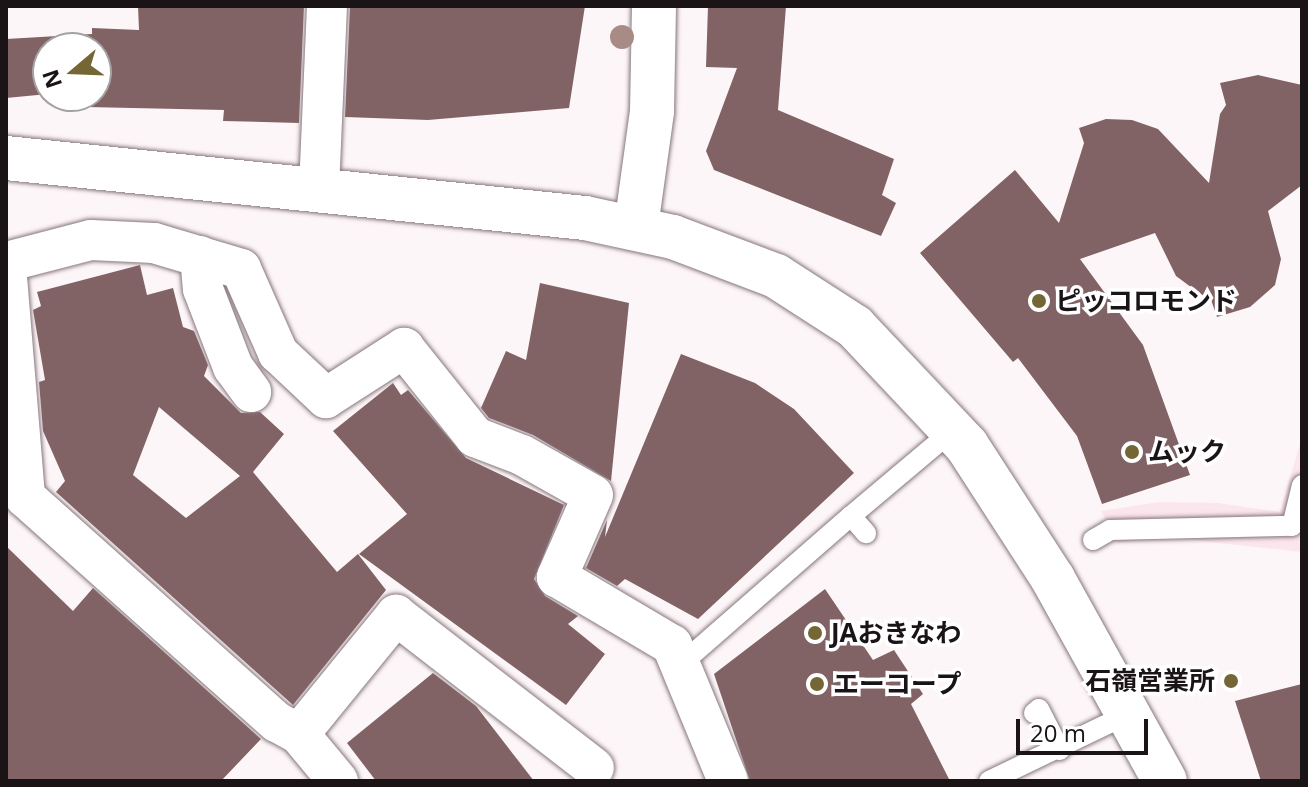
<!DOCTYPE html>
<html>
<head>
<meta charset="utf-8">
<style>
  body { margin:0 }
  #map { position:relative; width:1308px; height:787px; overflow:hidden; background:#fdf6f8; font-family:"Open Sans","Noto Sans JP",sans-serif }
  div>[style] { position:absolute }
  .built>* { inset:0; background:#fce6ed }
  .building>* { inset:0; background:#826365 }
  .roads { filter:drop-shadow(0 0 2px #86767c) drop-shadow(0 0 2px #86767c) }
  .lane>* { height:20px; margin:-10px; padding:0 10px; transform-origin:10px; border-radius:10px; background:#fff }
  .street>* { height:40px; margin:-20px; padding:0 20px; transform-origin:20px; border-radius:20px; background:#fff }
  .secondary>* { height:44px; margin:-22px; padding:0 22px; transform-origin:22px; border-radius:22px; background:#fff }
  .trees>* { width:24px; height:24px; margin:-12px; border-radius:50%; background:#a88b85 }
  .dots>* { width:22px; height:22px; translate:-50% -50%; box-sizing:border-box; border:4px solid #fff; border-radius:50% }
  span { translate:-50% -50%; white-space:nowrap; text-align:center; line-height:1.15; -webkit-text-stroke:7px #fff; paint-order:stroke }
  .poi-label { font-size:26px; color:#1a1416; font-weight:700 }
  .left { translate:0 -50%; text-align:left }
  .right { translate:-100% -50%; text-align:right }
  .frame { position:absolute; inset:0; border:8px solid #1a1416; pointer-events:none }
  .north { position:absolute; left:32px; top:32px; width:80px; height:80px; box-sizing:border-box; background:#fff; border:2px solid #a3a1a2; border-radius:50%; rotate:251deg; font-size:22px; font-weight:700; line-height:32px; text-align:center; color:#1a1416 }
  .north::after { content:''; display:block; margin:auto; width:28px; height:36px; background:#756735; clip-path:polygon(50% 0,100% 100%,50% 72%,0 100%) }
  .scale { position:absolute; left:1016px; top:719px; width:132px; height:36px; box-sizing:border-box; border:4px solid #1a1416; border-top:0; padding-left:10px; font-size:24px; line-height:28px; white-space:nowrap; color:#1a1416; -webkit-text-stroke:6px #fff; paint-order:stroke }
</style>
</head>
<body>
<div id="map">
  <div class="built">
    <i style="clip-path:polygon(1302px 437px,1302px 552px,1163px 537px,1118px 543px,1101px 511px,1159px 502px,1218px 503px,1280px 512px)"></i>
  </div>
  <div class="building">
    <i style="clip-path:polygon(138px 6px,304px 6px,299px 123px,223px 121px,224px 110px,87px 107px,88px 96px,96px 96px,96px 48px,48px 48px,48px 94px,6px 98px,6px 39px,92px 34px,92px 28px,139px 30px)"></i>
    <i style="clip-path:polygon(350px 6px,585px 6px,569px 108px,428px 120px,345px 117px)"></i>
    <i style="clip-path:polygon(708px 6px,786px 6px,778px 110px,894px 159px,882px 195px,896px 203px,881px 236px,714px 170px,706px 151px,737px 68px,706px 67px)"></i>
    <i style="clip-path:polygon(1258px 75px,1302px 85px,1302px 185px,1268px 211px,1281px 259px,1275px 285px,1250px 307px,1217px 317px,1209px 294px,1203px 296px,1176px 276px,1155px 233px,1080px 259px,1143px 345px,1190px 475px,1102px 504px,1077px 436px,1018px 358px,1013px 362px,920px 253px,1015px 170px,1059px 223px,1084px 143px,1079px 128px,1106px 119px,1132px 120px,1158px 129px,1209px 183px,1220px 114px,1226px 105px,1220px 83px)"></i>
    <i style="clip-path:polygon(evenodd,140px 265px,147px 295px,173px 288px,183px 327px,194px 331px,208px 365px,204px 376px,241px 413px,260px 412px,284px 434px,253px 472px,337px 572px,358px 554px,386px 590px,293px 705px,56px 492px,65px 481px,43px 431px,39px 382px,45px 380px,33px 310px,41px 306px,37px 292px,140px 265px,159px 407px,240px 476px,186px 518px,133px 475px,159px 407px)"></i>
    <i style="clip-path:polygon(540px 283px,629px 303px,611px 481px,533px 435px,489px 418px,481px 408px,506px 351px,526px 360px)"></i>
    <i style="clip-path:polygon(681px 354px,755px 383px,794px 409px,854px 473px,698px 619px,625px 579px,617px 586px,586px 568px,607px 520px,605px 537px)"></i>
    <i style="clip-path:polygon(393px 383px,401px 395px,408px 390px,466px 458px,564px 505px,534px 579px,545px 596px,578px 616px,568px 624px,605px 654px,566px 705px,359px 554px,407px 514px,333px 431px)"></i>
    <i style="clip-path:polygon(6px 546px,73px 611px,93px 588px,261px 739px,221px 781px,6px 781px)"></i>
    <i style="clip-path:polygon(825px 589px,873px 660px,894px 650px,923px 694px,911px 704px,950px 781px,750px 781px,714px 674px)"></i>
    <i style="clip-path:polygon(433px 673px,476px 706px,534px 781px,376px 781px,347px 743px)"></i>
    <i style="clip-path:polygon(1302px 684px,1302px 781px,1261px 781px,1235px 701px)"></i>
  </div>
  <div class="roads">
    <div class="lane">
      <i style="left:851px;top:516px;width:133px;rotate:-40.1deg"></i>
      <i style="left:1093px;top:540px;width:20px;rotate:-30deg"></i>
      <i style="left:1110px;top:530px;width:182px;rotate:-1.3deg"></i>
      <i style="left:1292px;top:526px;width:42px;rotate:-76.3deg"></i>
      <i style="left:680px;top:665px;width:227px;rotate:-41.1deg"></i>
      <i style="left:851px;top:516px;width:23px;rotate:49deg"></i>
      <i style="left:1034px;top:713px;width:6px;rotate:-39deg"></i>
      <i style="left:1039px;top:709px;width:46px;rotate:62.9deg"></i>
      <i style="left:989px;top:781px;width:154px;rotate:-25.7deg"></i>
    </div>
    <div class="street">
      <i style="left:319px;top:189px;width:183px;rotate:-87.5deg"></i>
      <i style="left:200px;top:256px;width:33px;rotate:85deg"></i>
      <i style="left:203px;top:289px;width:84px;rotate:69deg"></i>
      <i style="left:233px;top:367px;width:31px;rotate:54deg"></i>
      <i style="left:6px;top:262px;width:88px;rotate:-14.5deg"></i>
      <i style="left:91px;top:240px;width:63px;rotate:2.7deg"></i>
      <i style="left:154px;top:243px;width:91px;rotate:16.6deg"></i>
      <i style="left:241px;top:269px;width:92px;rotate:66.2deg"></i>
      <i style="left:278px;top:353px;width:66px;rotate:43.2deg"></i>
      <i style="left:326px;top:398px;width:93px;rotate:-32.7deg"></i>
      <i style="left:404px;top:348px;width:114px;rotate:51.4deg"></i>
      <i style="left:475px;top:437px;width:50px;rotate:21deg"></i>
      <i style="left:522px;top:455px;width:81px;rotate:29.4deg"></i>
      <i style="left:593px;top:495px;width:90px;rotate:113.7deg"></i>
      <i style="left:557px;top:577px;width:134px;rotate:30.6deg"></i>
      <i style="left:672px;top:645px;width:147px;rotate:67.6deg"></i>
      <i style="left:6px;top:265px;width:233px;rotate:85.3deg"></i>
      <i style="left:25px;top:497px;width:338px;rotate:41.8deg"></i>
      <i style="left:277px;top:722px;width:25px;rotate:29deg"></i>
      <i style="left:299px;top:734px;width:154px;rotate:-50.8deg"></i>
      <i style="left:396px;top:615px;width:250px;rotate:37.7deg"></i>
      <i style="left:299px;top:734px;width:61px;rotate:50.3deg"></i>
    </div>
    <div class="secondary">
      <i style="left:6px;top:158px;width:582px;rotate:5.92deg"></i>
      <i style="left:585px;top:218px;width:90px;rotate:12.2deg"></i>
      <i style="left:673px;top:237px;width:110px;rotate:20.7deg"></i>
      <i style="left:776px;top:276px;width:94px;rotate:32.8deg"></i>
      <i style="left:855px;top:327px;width:163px;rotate:46.7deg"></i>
      <i style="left:967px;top:446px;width:158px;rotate:57.1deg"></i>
      <i style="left:1053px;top:579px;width:231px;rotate:61deg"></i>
      <i style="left:636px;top:227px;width:117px;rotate:-82.1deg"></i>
      <i style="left:652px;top:111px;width:105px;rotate:-88.9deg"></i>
    </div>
  </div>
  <div class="trees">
    <i style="left:622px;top:37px"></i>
  </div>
  <div class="dots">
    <i style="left:1039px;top:301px;background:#756735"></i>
    <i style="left:1132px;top:452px;background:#756735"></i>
    <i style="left:815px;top:633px;background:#756735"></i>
    <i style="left:1231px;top:681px;background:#756735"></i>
    <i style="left:817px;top:684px;background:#756735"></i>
  </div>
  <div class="poi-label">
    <span class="left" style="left:1055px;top:301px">ピッコロモンド</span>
    <span class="left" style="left:1148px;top:452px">ムック</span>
    <span class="left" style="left:831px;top:633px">JAおきなわ</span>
    <span class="right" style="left:1215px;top:681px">石嶺営業所</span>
    <span class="left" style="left:833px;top:684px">エーコープ</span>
  </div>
  <div class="frame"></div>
  <div class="north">N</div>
  <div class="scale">20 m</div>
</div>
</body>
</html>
